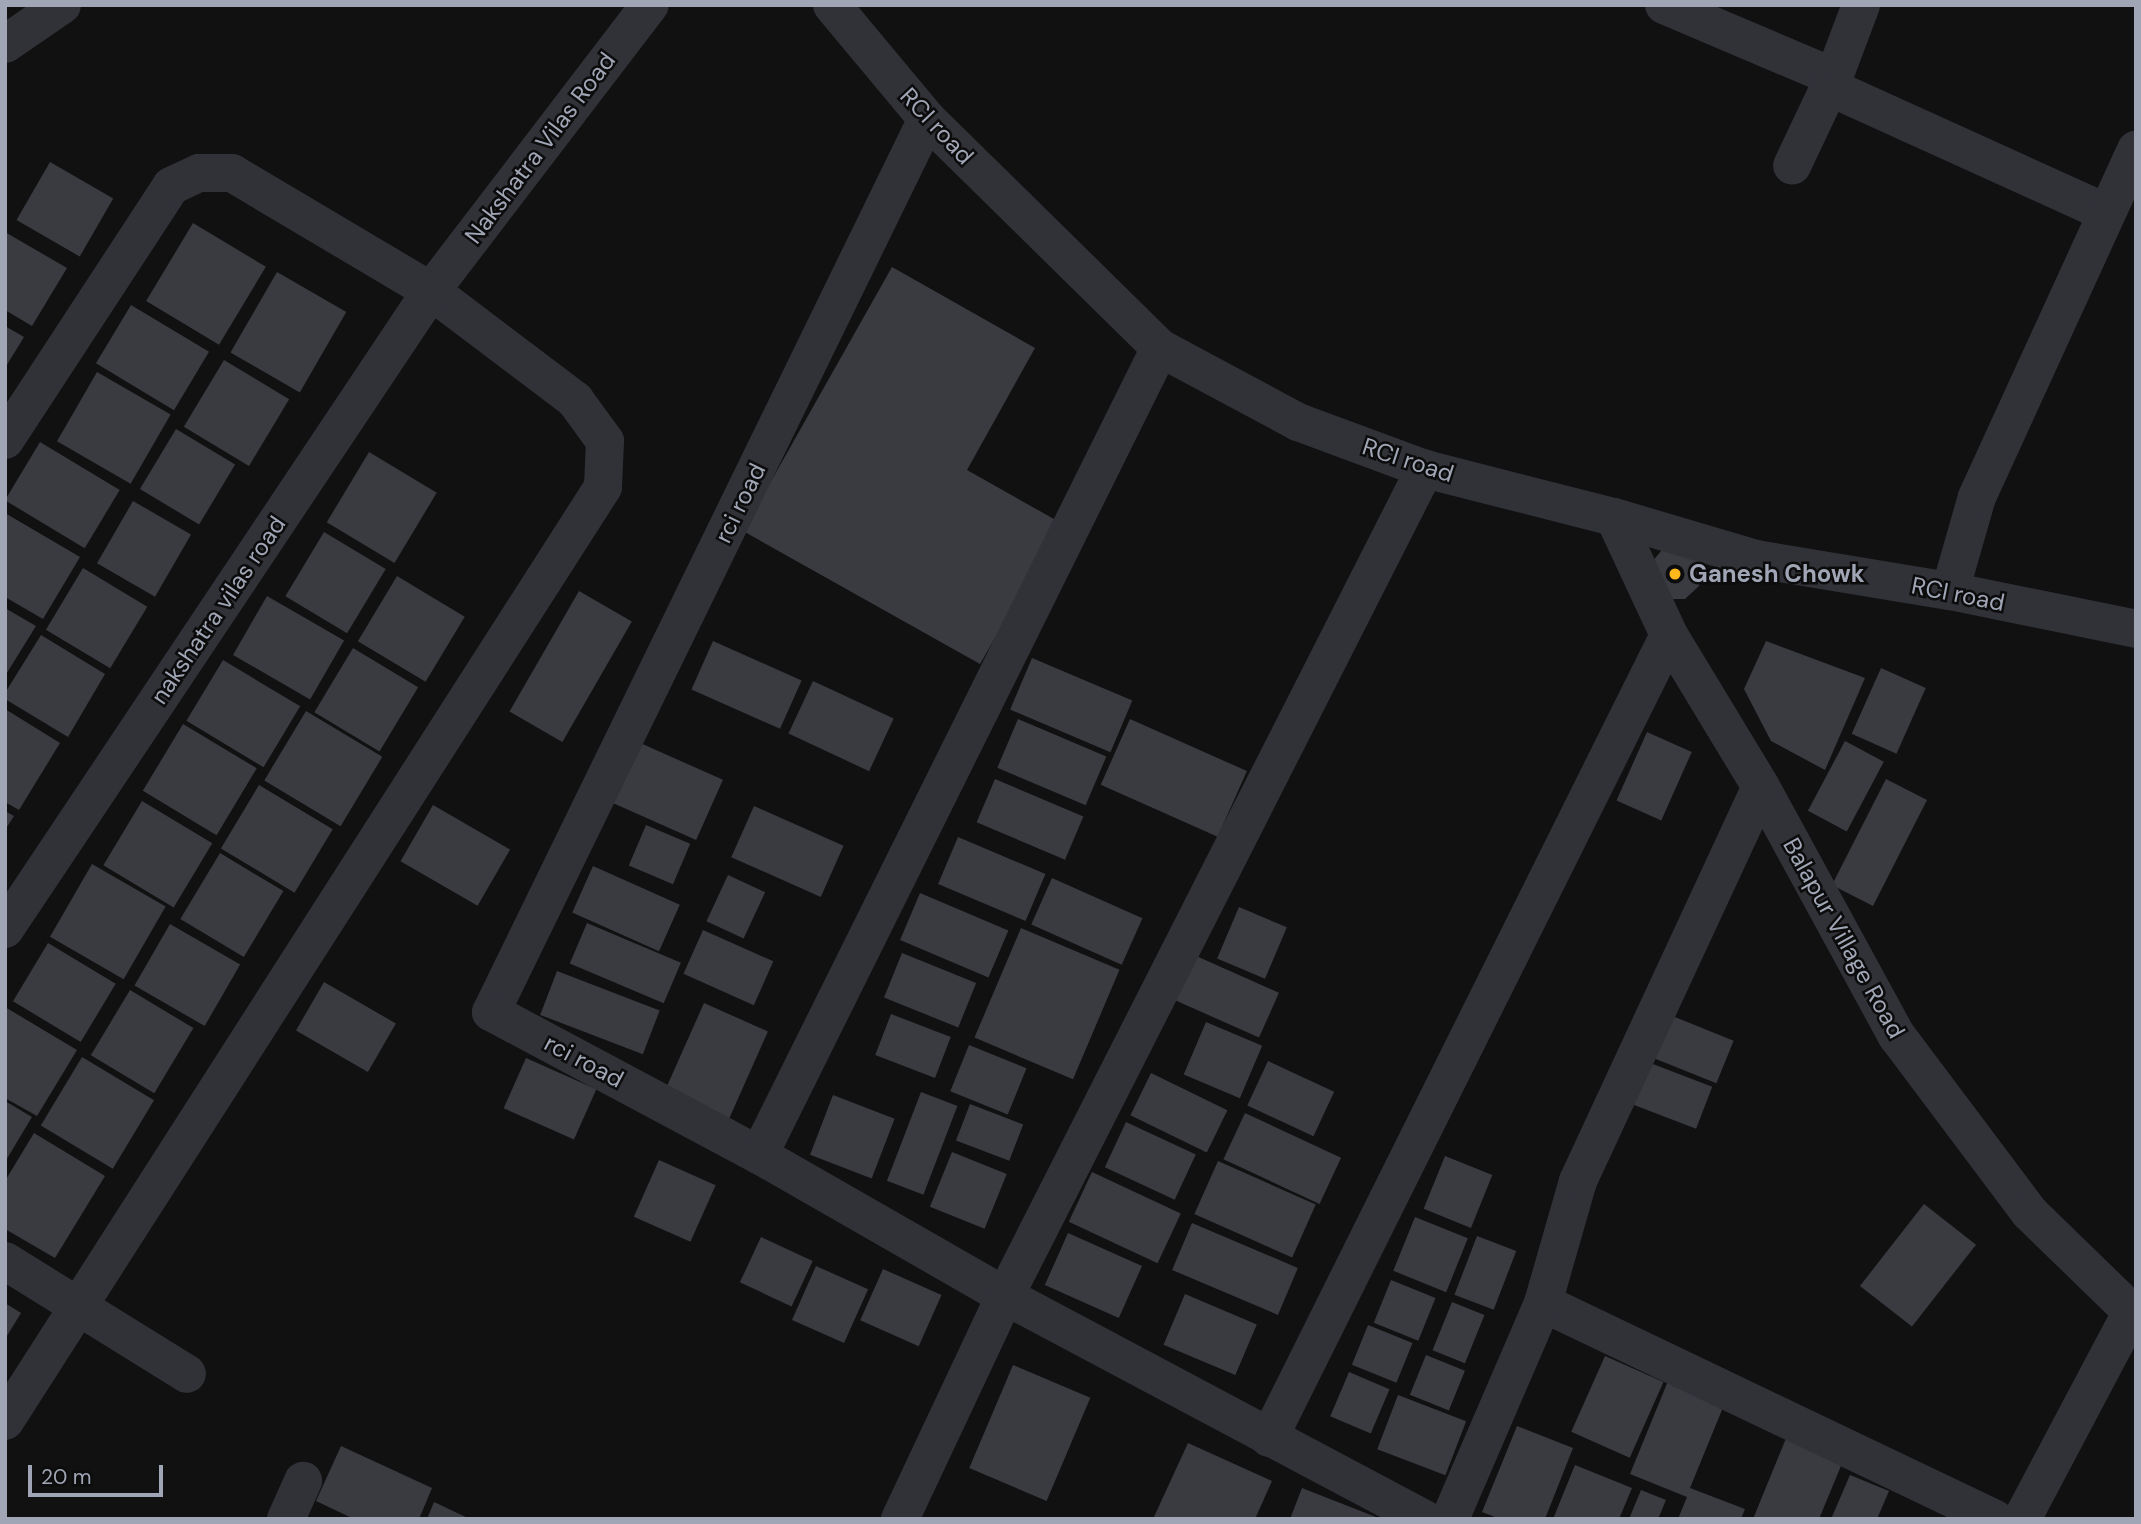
<!DOCTYPE html>
<html>
<head>
<meta charset="utf-8">
<style>
  body { margin:0 }
  #map { position:relative; width:2141px; height:1524px; overflow:hidden; background:#111112; font-family:"DM Sans",sans-serif }
  div>[style] { position:absolute }
  .building>* { inset:0; background:#3a3b41; transform-origin:0 0 }
  .minor>* { height:38px; margin:-19px; padding:0 19px; transform-origin:19px; border-radius:19px; background:#313238 }
  .tertiary>* { height:38px; margin:-19px; padding:0 19px; transform-origin:19px; border-radius:19px; background:#313238 }
  .dots>* { width:19px; height:19px; translate:-50% -50%; box-sizing:border-box; border:4px solid #0c0c0d; border-radius:50% }
  span { translate:-50% -50%; white-space:nowrap; text-align:center; line-height:1.15; -webkit-text-stroke:5px #0c0c0d; paint-order:stroke }
  .street-label { font-size:24px; color:#a0a6b5 }
  .poi-label { font-size:24px; color:#a0a6b5; font-weight:700 }
  .left { translate:0 -50%; text-align:left }
  .frame { position:absolute; inset:0; border:7px solid #a0a6b5; pointer-events:none }
  .scale { position:absolute; left:28px; top:1465px; width:135px; height:32px; box-sizing:border-box; border:4px solid #a0a6b5; border-top:0; padding-left:9px; font-size:21px; line-height:24px; white-space:nowrap; color:#a0a6b5; -webkit-text-stroke:5px #0c0c0d; paint-order:stroke }
</style>
</head>
<body>
<div id="map">
  <div class="building">
    <i style="left:50px;top:162px;width:73px;height:67px;rotate:30deg"></i>
    <i style="left:193px;top:223px;width:85px;height:91px;rotate:31deg"></i>
    <i style="clip-path:polygon(5px 232px,67px 268px,32px 326px,5px 310px)"></i>
    <i style="clip-path:polygon(892px 267px,1035px 348px,967px 470px,1061px 523px,980px 664px,743px 531px)"></i>
    <i style="left:277px;top:272px;width:80px;height:93px;rotate:30deg"></i>
    <i style="left:131px;top:305px;width:91px;height:68px;rotate:31deg"></i>
    <i style="clip-path:polygon(5px 326px,24px 337px,5px 368px)"></i>
    <i style="left:224px;top:360px;width:76px;height:78px;rotate:31deg"></i>
    <i style="left:97px;top:372px;width:85px;height:80px;rotate:30deg"></i>
    <i style="left:176px;top:429px;width:69px;height:70px;rotate:31deg"></i>
    <i style="left:40px;top:442px;width:93px;height:68px;rotate:31deg"></i>
    <i style="left:369px;top:452px;width:79px;height:82px;rotate:31deg"></i>
    <i style="left:133px;top:501px;width:67px;height:72px;rotate:30deg"></i>
    <i style="clip-path:polygon(5px 513px,80px 557px,43px 619px,5px 597px)"></i>
    <i style="left:324px;top:532px;width:72px;height:75px;rotate:31deg"></i>
    <i style="clip-path:polygon(1662px 550px,1699px 560px,1702px 568px,1699px 586px,1685px 599px,1667px 599px,1651px 563px)"></i>
    <i style="left:83px;top:568px;width:75px;height:72px;rotate:31deg"></i>
    <i style="left:397px;top:576px;width:79px;height:76px;rotate:31deg"></i>
    <i style="left:579px;top:591px;width:61px;height:139px;rotate:30deg"></i>
    <i style="left:267px;top:596px;width:89px;height:68px;rotate:30deg"></i>
    <i style="clip-path:polygon(5px 608px,36px 626px,5px 676px)"></i>
    <i style="clip-path:polygon(41px 635px,105px 674px,68px 737px,5px 699px,5px 693px)"></i>
    <i style="left:713px;top:641px;width:97px;height:53px;rotate:24deg"></i>
    <i style="clip-path:polygon(1766px 641px,1865px 678px,1825px 770px,1771px 741px,1744px 689px)"></i>
    <i style="left:353px;top:648px;width:76px;height:75px;rotate:31deg"></i>
    <i style="left:1032px;top:658px;width:109px;height:56px;rotate:23deg"></i>
    <i style="left:223px;top:660px;width:90px;height:71px;rotate:31deg"></i>
    <i style="left:1881px;top:668px;width:49px;height:72px;rotate:24deg"></i>
    <i style="left:813px;top:681px;width:89px;height:58px;rotate:25deg"></i>
    <i style="clip-path:polygon(5px 709px,60px 743px,19px 810px,5px 802px)"></i>
    <i style="left:306px;top:711px;width:89px;height:81px;rotate:31deg"></i>
    <i style="left:1018px;top:719px;width:96px;height:53px;rotate:23deg"></i>
    <i style="left:1130px;top:719px;width:128px;height:72px;rotate:24deg"></i>
    <i style="left:183px;top:724px;width:86px;height:78px;rotate:31deg"></i>
    <i style="left:1647px;top:732px;width:49px;height:75px;rotate:24deg"></i>
    <i style="left:1845px;top:741px;width:44px;height:79px;rotate:28deg"></i>
    <i style="left:638px;top:742px;width:93px;height:66px;rotate:24deg"></i>
    <i style="left:995px;top:779px;width:96px;height:47px;rotate:23deg"></i>
    <i style="left:1886px;top:779px;width:46px;height:119px;rotate:27deg"></i>
    <i style="left:259px;top:785px;width:86px;height:74px;rotate:31deg"></i>
    <i style="left:142px;top:801px;width:82px;height:75px;rotate:31deg"></i>
    <i style="left:433px;top:805px;width:89px;height:65px;rotate:30deg"></i>
    <i style="left:754px;top:806px;width:98px;height:56px;rotate:24deg"></i>
    <i style="clip-path:polygon(5px 811px,14px 816px,5px 830px)"></i>
    <i style="left:646px;top:825px;width:48px;height:44px;rotate:23deg"></i>
    <i style="left:958px;top:837px;width:95px;height:51px;rotate:23deg"></i>
    <i style="left:220px;top:853px;width:74px;height:77px;rotate:31deg"></i>
    <i style="left:92px;top:864px;width:85px;height:84px;rotate:30deg"></i>
    <i style="left:593px;top:866px;width:95px;height:51px;rotate:24deg"></i>
    <i style="left:728px;top:875px;width:41px;height:51px;rotate:25deg"></i>
    <i style="left:1052px;top:878px;width:99px;height:51px;rotate:24deg"></i>
    <i style="left:920px;top:893px;width:96px;height:51px;rotate:23deg"></i>
    <i style="left:1239px;top:907px;width:52px;height:56px;rotate:23deg"></i>
    <i style="left:587px;top:923px;width:102px;height:44px;rotate:23deg"></i>
    <i style="left:170px;top:924px;width:81px;height:71px;rotate:30deg"></i>
    <i style="left:1021px;top:928px;width:107px;height:119px;rotate:23deg"></i>
    <i style="left:703px;top:930px;width:77px;height:48px;rotate:24deg"></i>
    <i style="left:48px;top:943px;width:79px;height:68px;rotate:31deg"></i>
    <i style="left:902px;top:953px;width:80px;height:48px;rotate:22deg"></i>
    <i style="left:1194px;top:955px;width:93px;height:49px;rotate:24deg"></i>
    <i style="left:557px;top:971px;width:110px;height:47px;rotate:21deg"></i>
    <i style="left:324px;top:982px;width:83px;height:56px;rotate:30deg"></i>
    <i style="left:130px;top:990px;width:74px;height:76px;rotate:31deg"></i>
    <i style="left:704px;top:1003px;width:70px;height:98px;rotate:24deg"></i>
    <i style="clip-path:polygon(5px 1007px,77px 1050px,37px 1116px,5px 1098px)"></i>
    <i style="left:1665px;top:1013px;width:74px;height:46px;rotate:22deg"></i>
    <i style="left:891px;top:1014px;width:64px;height:44px;rotate:21deg"></i>
    <i style="left:1206px;top:1022px;width:61px;height:57px;rotate:23deg"></i>
    <i style="left:969px;top:1045px;width:62px;height:50px;rotate:22deg"></i>
    <i style="left:82px;top:1057px;width:84px;height:80px;rotate:31deg"></i>
    <i style="left:526px;top:1058px;width:77px;height:55px;rotate:24deg"></i>
    <i style="left:1268px;top:1061px;width:73px;height:49px;rotate:25deg"></i>
    <i style="left:1645px;top:1061px;width:72px;height:45px;rotate:21deg"></i>
    <i style="left:1151px;top:1073px;width:85px;height:47px;rotate:26deg"></i>
    <i style="left:921px;top:1092px;width:39px;height:95px;rotate:21deg"></i>
    <i style="left:833px;top:1095px;width:66px;height:64px;rotate:21deg"></i>
    <i style="clip-path:polygon(5px 1101px,32px 1117px,5px 1162px)"></i>
    <i style="left:970px;top:1104px;width:57px;height:39px;rotate:21deg"></i>
    <i style="left:1245px;top:1113px;width:106px;height:51px;rotate:25deg"></i>
    <i style="left:1126px;top:1122px;width:77px;height:50px;rotate:25deg"></i>
    <i style="clip-path:polygon(34px 1133px,105px 1176px,55px 1258px,5px 1229px,5px 1181px)"></i>
    <i style="left:952px;top:1152px;width:59px;height:59px;rotate:22deg"></i>
    <i style="left:1445px;top:1156px;width:51px;height:57px;rotate:22deg"></i>
    <i style="left:659px;top:1160px;width:62px;height:62px;rotate:24deg"></i>
    <i style="left:1218px;top:1161px;width:107px;height:58px;rotate:24deg"></i>
    <i style="left:1092px;top:1172px;width:98px;height:55px;rotate:25deg"></i>
    <i style="left:1924px;top:1204px;width:66px;height:104px;rotate:38deg"></i>
    <i style="left:1415px;top:1217px;width:57px;height:58px;rotate:22deg"></i>
    <i style="left:1192px;top:1223px;width:115px;height:51px;rotate:23deg"></i>
    <i style="left:1068px;top:1233px;width:81px;height:57px;rotate:24deg"></i>
    <i style="left:1477px;top:1236px;width:42px;height:63px;rotate:21deg"></i>
    <i style="left:761px;top:1237px;width:57px;height:50px;rotate:25deg"></i>
    <i style="left:816px;top:1266px;width:57px;height:59px;rotate:24deg"></i>
    <i style="left:883px;top:1269px;width:64px;height:56px;rotate:24deg"></i>
    <i style="left:1391px;top:1280px;width:48px;height:46px;rotate:22deg"></i>
    <i style="left:1185px;top:1294px;width:78px;height:55px;rotate:23deg"></i>
    <i style="left:1452px;top:1302px;width:35px;height:52px;rotate:22deg"></i>
    <i style="clip-path:polygon(5px 1303px,21px 1313px,5px 1339px)"></i>
    <i style="left:1368px;top:1325px;width:48px;height:43px;rotate:22deg"></i>
    <i style="left:1426px;top:1355px;width:42px;height:43px;rotate:22deg"></i>
    <i style="left:1605px;top:1356px;width:64px;height:83px;rotate:24deg"></i>
    <i style="left:1013px;top:1365px;width:84px;height:112px;rotate:23deg"></i>
    <i style="left:1349px;top:1372px;width:44px;height:48px;rotate:23deg"></i>
    <i style="clip-path:polygon(1668px 1381px,1724px 1405px,1690px 1488px,1745px 1509px,1741px 1519px,1678px 1519px,1687px 1497px,1630px 1474px)"></i>
    <i style="left:1398px;top:1395px;width:73px;height:58px;rotate:21deg"></i>
    <i style="clip-path:polygon(1517px 1426px,1573px 1448px,1545px 1519px,1500px 1519px,1482px 1512px)"></i>
    <i style="clip-path:polygon(1789px 1431px,1843px 1461px,1819px 1519px,1753px 1519px)"></i>
    <i style="clip-path:polygon(1188px 1443px,1272px 1481px,1255px 1519px,1153px 1519px)"></i>
    <i style="clip-path:polygon(341px 1446px,432px 1488px,419px 1519px,354px 1519px,316px 1501px)"></i>
    <i style="clip-path:polygon(1575px 1465px,1632px 1488px,1619px 1519px,1553px 1519px)"></i>
    <i style="clip-path:polygon(1850px 1475px,1889px 1491px,1877px 1519px,1831px 1519px)"></i>
    <i style="clip-path:polygon(1302px 1488px,1381px 1519px,1290px 1519px)"></i>
    <i style="clip-path:polygon(1641px 1490px,1666px 1500px,1658px 1519px,1629px 1519px)"></i>
    <i style="clip-path:polygon(434px 1502px,470px 1519px,427px 1519px)"></i>
  </div>
  <div class="minor">
    <i style="left:1664px;top:5px;width:185px;rotate:23deg"></i>
    <i style="left:1834px;top:77px;width:98px;rotate:115.3deg"></i>
    <i style="left:1861px;top:5px;width:77px;rotate:110.6deg"></i>
    <i style="left:1834px;top:77px;width:15px;rotate:74deg"></i>
    <i style="left:1838px;top:91px;width:295px;rotate:24.4deg"></i>
    <i style="left:5px;top:44px;width:69px;rotate:-34.4deg"></i>
    <i style="left:927px;top:119px;width:994px;rotate:116.02deg"></i>
    <i style="left:491px;top:1012px;width:304px;rotate:28.1deg"></i>
    <i style="left:759px;top:1155px;width:901px;rotate:-63.58deg"></i>
    <i style="left:5px;top:440px;width:303px;rotate:-56.8deg"></i>
    <i style="left:171px;top:186px;width:31px;rotate:-25deg"></i>
    <i style="left:199px;top:173px;width:33px"></i>
    <i style="left:232px;top:173px;width:231px;rotate:30.7deg"></i>
    <i style="left:431px;top:291px;width:181px;rotate:37.1deg"></i>
    <i style="left:575px;top:400px;width:51px;rotate:53.8deg"></i>
    <i style="left:605px;top:441px;width:46px;rotate:92.5deg"></i>
    <i style="left:603px;top:487px;width:1109px;rotate:122.63deg"></i>
    <i style="left:1614px;top:517px;width:130px;rotate:65deg"></i>
    <i style="left:1669px;top:635px;width:178px;rotate:58.8deg"></i>
    <i style="left:1761px;top:787px;width:284px;rotate:61.4deg"></i>
    <i style="left:1897px;top:1036px;width:221px;rotate:53.1deg"></i>
    <i style="left:2030px;top:1213px;width:148px;rotate:44.2deg"></i>
    <i style="left:1950px;top:591px;width:98px;rotate:-74deg"></i>
    <i style="left:1977px;top:497px;width:382px;rotate:-65.4deg"></i>
    <i style="left:5px;top:929px;width:767px;rotate:-56.27deg"></i>
    <i style="left:431px;top:291px;width:360px;rotate:-52.6deg"></i>
    <i style="left:759px;top:1155px;width:284px;rotate:29.8deg"></i>
    <i style="left:1005px;top:1296px;width:475px;rotate:28deg"></i>
    <i style="left:5px;top:1261px;width:214px;rotate:31.8deg"></i>
    <i style="left:1543px;top:1303px;width:501px;rotate:25.54deg"></i>
    <i style="left:1269px;top:1438px;width:897px;rotate:-63.52deg"></i>
    <i style="left:286px;top:1519px;width:42px;rotate:-65.9deg"></i>
    <i style="left:900px;top:1519px;width:246px;rotate:-64.8deg"></i>
    <i style="left:1005px;top:1296px;width:928px;rotate:-63.08deg"></i>
    <i style="left:1450px;top:1519px;width:235px;rotate:-66.7deg"></i>
    <i style="left:1543px;top:1303px;width:127px;rotate:-74deg"></i>
    <i style="left:1578px;top:1181px;width:434px;rotate:-65.1deg"></i>
    <i style="left:2022px;top:1519px;width:233px;rotate:-62.1deg"></i>
  </div>
  <div class="tertiary">
    <i style="left:832px;top:5px;width:148px;rotate:50.2deg"></i>
    <i style="left:927px;top:119px;width:327px;rotate:44.5deg"></i>
    <i style="left:1160px;top:348px;width:157px;rotate:28.2deg"></i>
    <i style="left:1298px;top:422px;width:135px;rotate:20.3deg"></i>
    <i style="left:1425px;top:469px;width:195px;rotate:14.3deg"></i>
    <i style="left:1614px;top:517px;width:148px;rotate:16.5deg"></i>
    <i style="left:1756px;top:559px;width:197px;rotate:9.4deg"></i>
    <i style="left:1950px;top:591px;width:190px;rotate:11.5deg"></i>
  </div>
  <div class="dots">
    <i style="left:1675px;top:574px;background:#ffb71c"></i>
  </div>
  <div class="street-label">
    <span style="left:937px;top:126px;rotate:47deg">RCI road</span>
    <span style="left:540px;top:148px;rotate:-53deg">Nakshatra Vilas Road</span>
    <span style="left:1408px;top:460px;rotate:18deg">RCI road</span>
    <span style="left:740px;top:503px;rotate:-64deg">rci road</span>
    <span style="left:1958px;top:594px;rotate:11deg">RCI road</span>
    <span style="left:218px;top:610px;rotate:-56deg">nakshatra vilas road</span>
    <span style="left:1844px;top:938px;rotate:61deg">Balapur Village Road</span>
    <span style="left:584px;top:1061px;rotate:28deg">rci road</span>
  </div>
  <div class="poi-label">
    <span class="left" style="left:1689px;top:574px">Ganesh Chowk</span>
  </div>
  <div class="frame"></div>
  <div class="scale">20 m</div>
</div>
</body>
</html>
